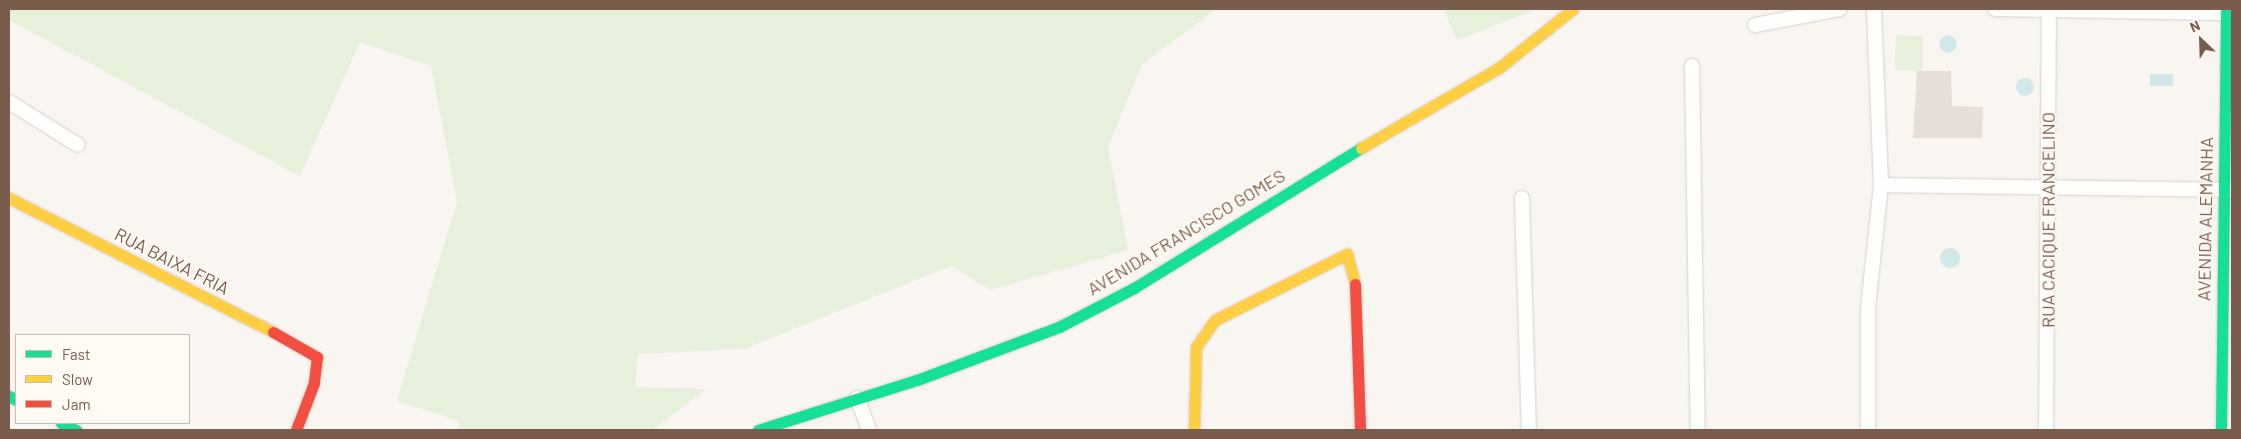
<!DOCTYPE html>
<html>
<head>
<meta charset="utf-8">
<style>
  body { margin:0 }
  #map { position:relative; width:2241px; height:439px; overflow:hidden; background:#f9f5f0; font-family:Barlow,sans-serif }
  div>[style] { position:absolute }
  .green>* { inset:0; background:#e7f0db; transform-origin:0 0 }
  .water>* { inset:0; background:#d0e8ea; transform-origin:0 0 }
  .round { border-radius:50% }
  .building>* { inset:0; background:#e6ded7 }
  .roads { filter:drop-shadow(0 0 1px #d7d1cb) drop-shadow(0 0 1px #d7d1cb) }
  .street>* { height:14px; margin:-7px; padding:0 7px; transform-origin:7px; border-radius:7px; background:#fefefd }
  .fast>* { height:11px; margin:-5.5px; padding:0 5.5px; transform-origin:5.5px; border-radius:5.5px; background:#16e098 }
  .slow>* { height:11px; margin:-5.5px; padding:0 5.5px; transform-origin:5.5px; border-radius:5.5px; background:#ffcf43 }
  .jam>* { height:11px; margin:-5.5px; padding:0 5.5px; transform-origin:5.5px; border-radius:5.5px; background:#f24e42 }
  span { translate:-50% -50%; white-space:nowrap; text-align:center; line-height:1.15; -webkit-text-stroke:4px #fffaf3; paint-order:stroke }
  .street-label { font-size:18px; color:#7a5c4d }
  .frame { position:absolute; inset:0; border:10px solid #7a5c4d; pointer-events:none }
  .legend { position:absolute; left:15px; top:334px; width:175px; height:90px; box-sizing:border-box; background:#fffaf3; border:1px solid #cabbb1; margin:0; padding:6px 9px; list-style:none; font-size:15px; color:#7a5c4d }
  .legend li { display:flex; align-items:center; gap:10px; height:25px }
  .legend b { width:25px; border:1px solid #cabbb1 }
  .north { position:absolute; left:2176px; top:15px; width:50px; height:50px; -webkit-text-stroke:4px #fffaf3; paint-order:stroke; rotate:336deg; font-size:14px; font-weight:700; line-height:20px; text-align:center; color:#7a5c4d }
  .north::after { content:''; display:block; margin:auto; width:18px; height:22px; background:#7a5c4d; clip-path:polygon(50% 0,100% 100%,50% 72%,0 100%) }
</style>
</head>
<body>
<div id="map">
  <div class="green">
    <i style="clip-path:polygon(9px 9px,1217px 9px,1142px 64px,1108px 147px,1128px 250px,990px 290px,951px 266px,744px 349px,638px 354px,635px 387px,707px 389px,652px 430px,460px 430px,459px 421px,397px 401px,457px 202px,431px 66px,360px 42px,300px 176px,9px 20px)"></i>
    <i style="clip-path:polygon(1443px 9px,1538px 9px,1457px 40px)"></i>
    <i style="left:1923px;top:36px;width:35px;height:27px;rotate:92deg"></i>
  </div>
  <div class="water">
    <i class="round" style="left:1939px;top:35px;width:18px;height:18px"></i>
    <i style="left:2150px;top:74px;width:23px;height:12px"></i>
    <i class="round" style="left:2016px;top:78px;width:18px;height:18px"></i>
    <i class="round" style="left:1940px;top:248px;width:20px;height:20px"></i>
  </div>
  <div class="building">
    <i style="clip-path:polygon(1917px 71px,1951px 71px,1952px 106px,1983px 107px,1982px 138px,1913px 138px)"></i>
  </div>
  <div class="roads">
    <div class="street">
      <i style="left:1995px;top:9px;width:237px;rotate:1deg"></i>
      <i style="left:1755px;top:25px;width:86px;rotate:-10.7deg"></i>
      <i style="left:1692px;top:66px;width:364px;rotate:89.1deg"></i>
      <i style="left:9px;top:102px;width:81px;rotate:31.9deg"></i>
      <i style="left:1881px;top:185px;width:351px;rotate:0.8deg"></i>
      <i style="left:1522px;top:198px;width:232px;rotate:88.3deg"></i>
      <i style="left:857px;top:398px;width:34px;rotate:69deg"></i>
      <i style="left:1868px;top:430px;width:122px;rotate:-90deg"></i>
      <i style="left:1868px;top:308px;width:124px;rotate:-84deg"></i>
      <i style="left:1881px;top:185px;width:176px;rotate:-92.3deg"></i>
      <i style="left:2046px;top:430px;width:421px;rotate:-89.6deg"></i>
    </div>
    <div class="fast">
      <i style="left:9px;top:396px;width:8px;rotate:30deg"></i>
      <i style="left:61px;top:423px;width:17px;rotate:25deg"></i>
      <i style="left:758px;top:430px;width:167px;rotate:-17.5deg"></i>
      <i style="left:917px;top:380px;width:152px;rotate:-20.5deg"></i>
      <i style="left:1059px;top:327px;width:85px;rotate:-27.5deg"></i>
      <i style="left:1134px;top:288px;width:267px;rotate:-31.7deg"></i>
      <i style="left:2221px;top:430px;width:421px;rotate:-89.3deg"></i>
    </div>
    <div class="slow">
      <i style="left:1361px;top:148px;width:161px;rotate:-30.2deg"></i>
      <i style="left:1500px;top:67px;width:93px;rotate:-38.5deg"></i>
      <i style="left:9px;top:198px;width:296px;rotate:26.9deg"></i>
      <i style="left:1194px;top:430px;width:83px;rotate:-88.6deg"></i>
      <i style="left:1196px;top:347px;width:33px;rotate:-55deg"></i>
      <i style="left:1215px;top:320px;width:148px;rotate:-26.6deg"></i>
      <i style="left:1347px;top:254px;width:31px;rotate:75deg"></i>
    </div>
    <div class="jam">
      <i style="left:1355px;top:284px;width:146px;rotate:88deg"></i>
      <i style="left:273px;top:332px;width:51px;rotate:29.6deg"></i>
      <i style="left:317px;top:357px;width:26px;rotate:97deg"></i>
      <i style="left:314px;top:383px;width:50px;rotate:111deg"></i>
    </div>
  </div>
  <div class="street-label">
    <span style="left:2205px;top:219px;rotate:-89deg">AVENIDA ALEMANHA</span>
    <span style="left:2048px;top:220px;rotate:-90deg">RUA CACIQUE FRANCELINO</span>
    <span style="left:1186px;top:232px;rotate:-31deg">AVENIDA FRANCISCO GOMES</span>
    <span style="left:172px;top:261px;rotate:27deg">RUA BAIXA FRIA</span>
  </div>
  <div class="frame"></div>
  <ul class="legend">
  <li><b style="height:6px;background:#16e098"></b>Fast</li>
  <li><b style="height:6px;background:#ffcf43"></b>Slow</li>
  <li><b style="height:6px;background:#f24e42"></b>Jam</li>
  </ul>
  <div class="north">N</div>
</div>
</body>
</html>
